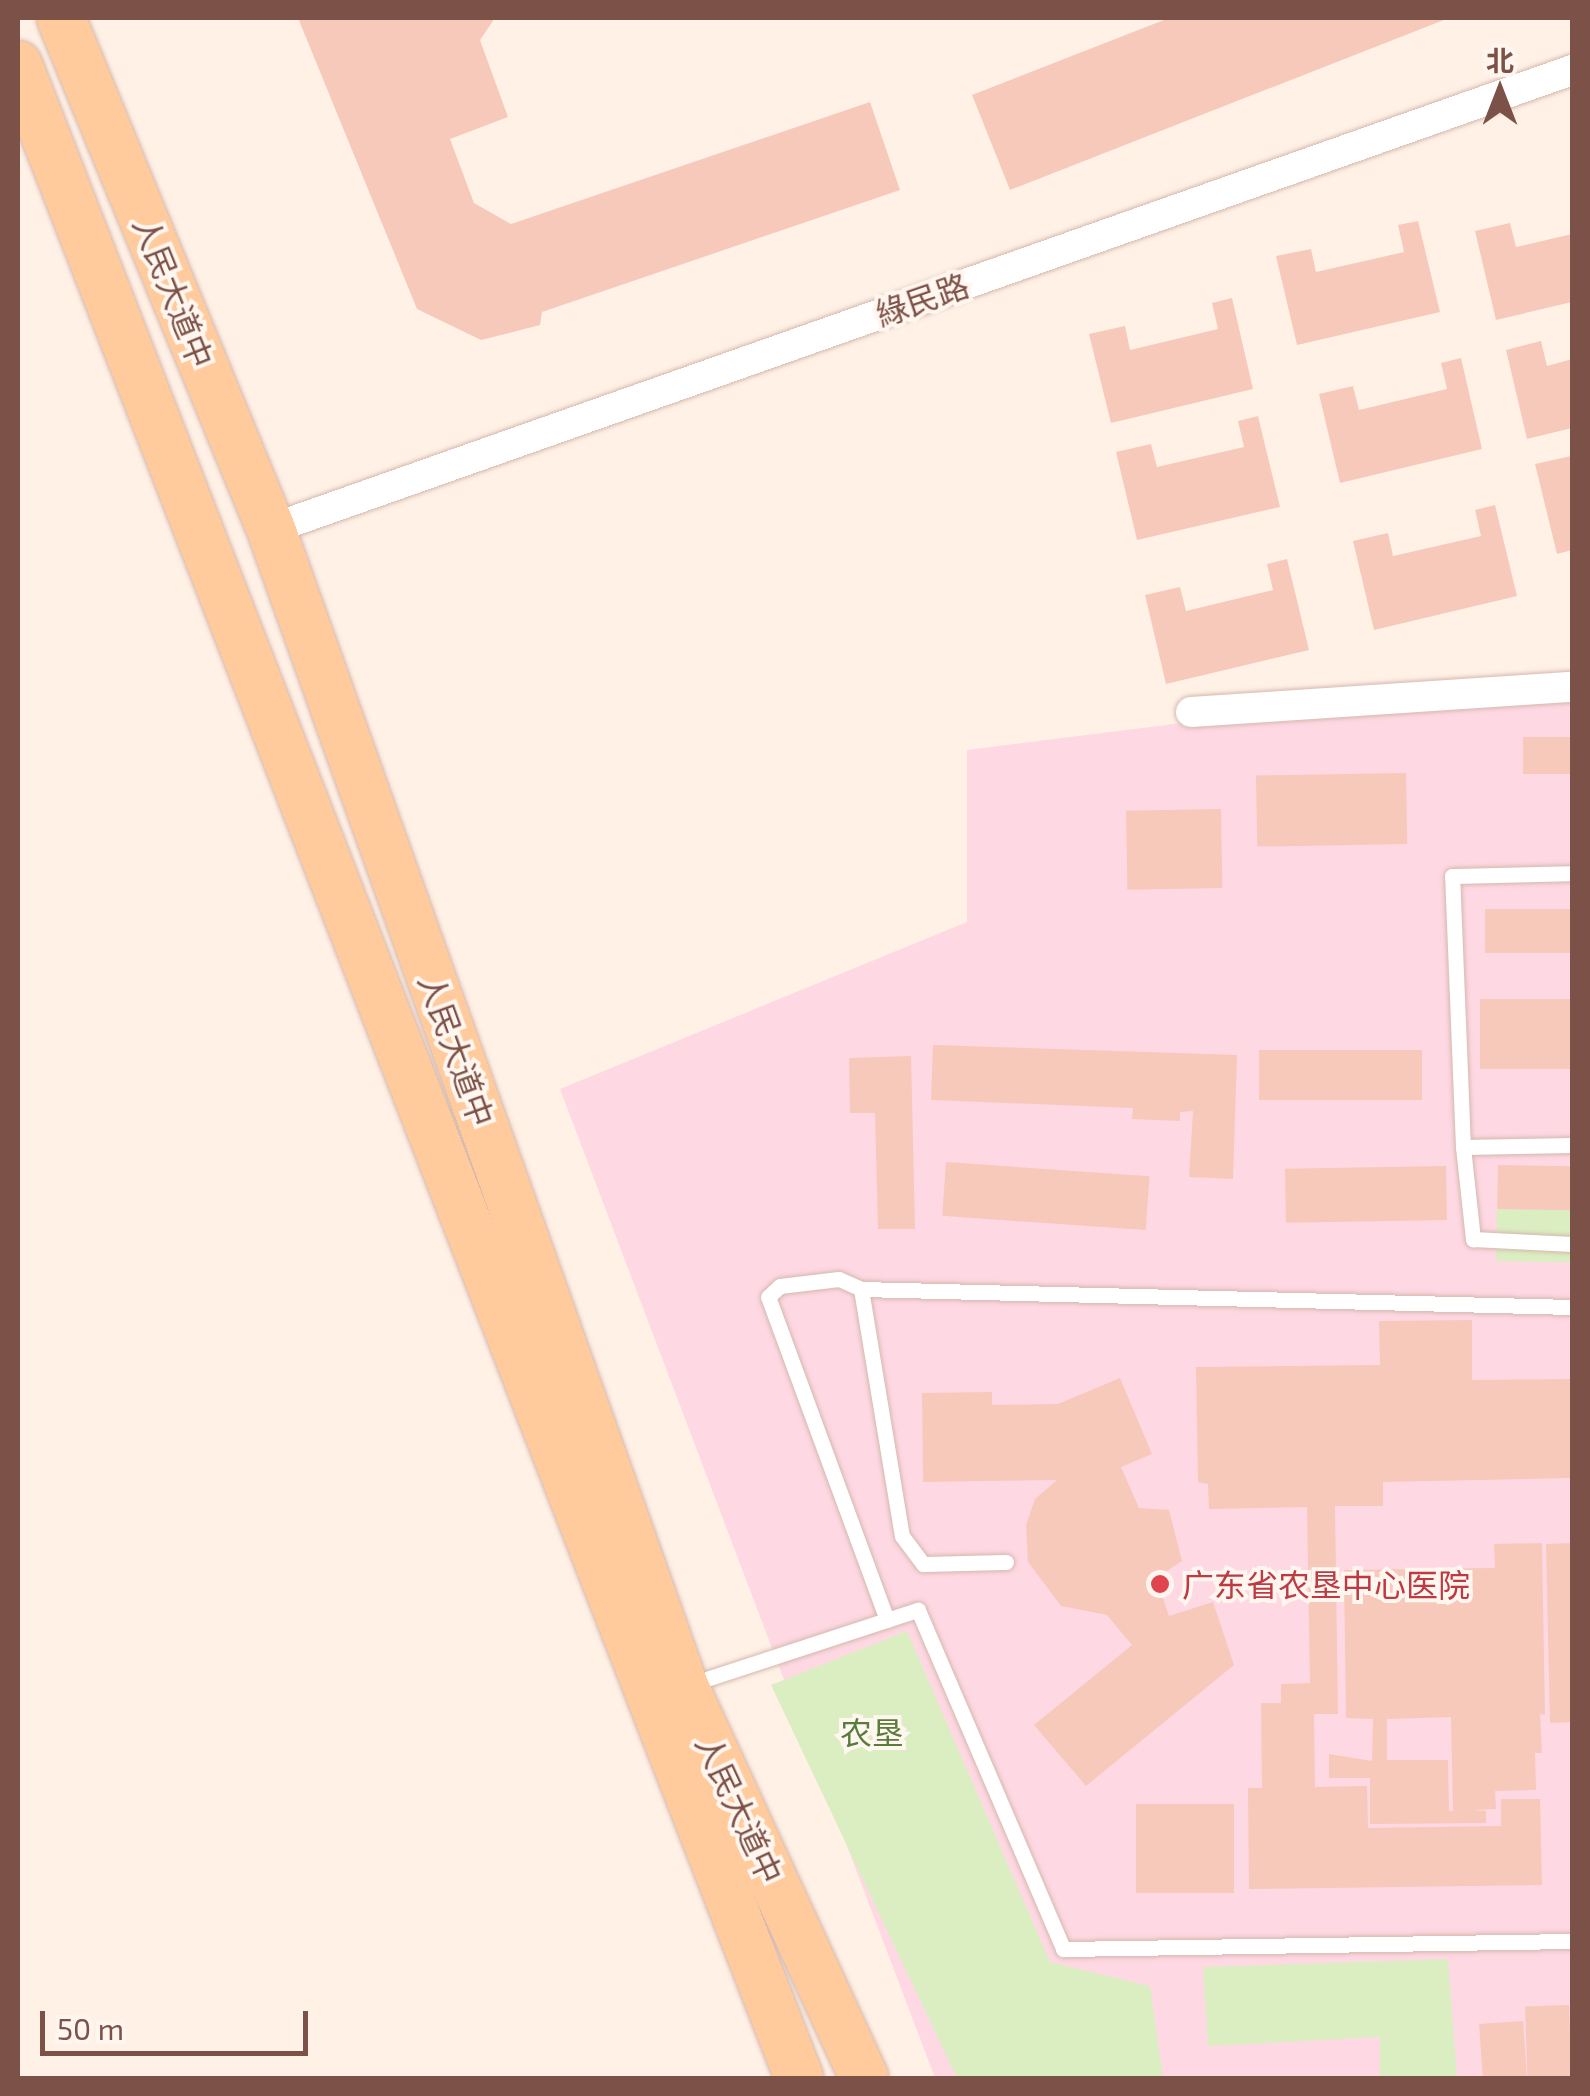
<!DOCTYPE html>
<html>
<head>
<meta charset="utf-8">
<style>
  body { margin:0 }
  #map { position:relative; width:1590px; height:2096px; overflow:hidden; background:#fff1e6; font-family:"Exo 2","Noto Sans SC",sans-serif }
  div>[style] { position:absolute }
  .medical>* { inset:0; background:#fed8e3 }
  .green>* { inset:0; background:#dbeec2; transform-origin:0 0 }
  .building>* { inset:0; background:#f7c9ba; transform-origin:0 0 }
  .roads { filter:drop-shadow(0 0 2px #d5b8ad) drop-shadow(0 0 2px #d5b8ad) }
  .lane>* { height:15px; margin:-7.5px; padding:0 7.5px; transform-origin:7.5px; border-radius:7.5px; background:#fff }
  .street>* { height:30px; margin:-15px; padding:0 15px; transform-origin:15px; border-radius:15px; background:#fff }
  .primary>* { height:48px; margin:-24px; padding:0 24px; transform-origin:24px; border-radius:24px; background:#ffcb9d }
  .dots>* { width:28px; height:28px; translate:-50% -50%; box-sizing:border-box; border:5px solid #fff6ef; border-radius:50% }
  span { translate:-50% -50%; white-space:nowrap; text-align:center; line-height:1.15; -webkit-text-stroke:8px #fff6ef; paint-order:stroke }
  .street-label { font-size:32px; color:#7c5147 }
  .health-label { font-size:32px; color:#be3a42 }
  .left { translate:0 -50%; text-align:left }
  .park-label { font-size:32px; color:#587c3b }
  .frame { position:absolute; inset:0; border:20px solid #7c5147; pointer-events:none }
  .north { position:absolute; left:1450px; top:40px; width:100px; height:100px; -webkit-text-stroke:8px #fff6ef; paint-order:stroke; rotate:0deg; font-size:28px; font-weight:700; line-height:40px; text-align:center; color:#7c5147 }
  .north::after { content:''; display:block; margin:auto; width:35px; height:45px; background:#7c5147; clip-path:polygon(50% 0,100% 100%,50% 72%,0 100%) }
  .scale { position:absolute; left:40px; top:2011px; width:268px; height:45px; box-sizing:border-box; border:5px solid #7c5147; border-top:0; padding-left:12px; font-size:30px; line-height:35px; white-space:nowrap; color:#7c5147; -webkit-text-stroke:8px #fff6ef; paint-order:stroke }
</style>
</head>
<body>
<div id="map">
  <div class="medical">
    <i style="clip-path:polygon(1572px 674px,1572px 2078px,935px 2078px,560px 1089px,967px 922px,967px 750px)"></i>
  </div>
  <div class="green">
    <i style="left:1497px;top:1209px;width:75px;height:52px;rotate:1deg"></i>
    <i style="clip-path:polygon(907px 1631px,1050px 1962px,1150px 1986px,1163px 2078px,957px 2078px,771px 1685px)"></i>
    <i style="clip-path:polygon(1448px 1959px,1457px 2078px,1380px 2078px,1380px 2037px,1208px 2046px,1203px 1967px)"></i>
  </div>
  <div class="building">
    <i style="clip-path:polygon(298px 18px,495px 18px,480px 40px,508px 117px,450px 139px,474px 203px,511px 224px,870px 102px,900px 190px,542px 312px,540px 325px,481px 340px,417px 309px)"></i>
    <i style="clip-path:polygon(1169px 18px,1449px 18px,1010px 190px,972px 95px)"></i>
    <i style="clip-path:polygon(1418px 221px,1440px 312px,1297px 345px,1276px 256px,1311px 249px,1316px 272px,1404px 252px,1398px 225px)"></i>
    <i style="clip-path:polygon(1510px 223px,1516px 247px,1572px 234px,1572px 302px,1496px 320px,1475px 231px)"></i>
    <i style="clip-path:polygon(1232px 298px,1253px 389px,1111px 423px,1089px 334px,1125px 326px,1130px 350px,1218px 329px,1212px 303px)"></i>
    <i style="clip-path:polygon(1541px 341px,1547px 366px,1572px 359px,1572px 428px,1527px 439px,1506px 350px)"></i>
    <i style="clip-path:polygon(1461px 358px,1482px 449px,1340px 483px,1319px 394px,1353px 386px,1359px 410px,1447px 389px,1441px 363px)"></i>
    <i style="clip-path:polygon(1258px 416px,1280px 507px,1137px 540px,1116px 452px,1151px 444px,1157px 467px,1244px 447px,1238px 421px)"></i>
    <i style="clip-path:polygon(1571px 456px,1572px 550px,1557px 554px,1535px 464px)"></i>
    <i style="clip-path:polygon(1495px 505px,1517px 596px,1374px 630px,1353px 541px,1388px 533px,1393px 556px,1481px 536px,1475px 510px)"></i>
    <i style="clip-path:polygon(1287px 559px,1309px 650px,1166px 684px,1145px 595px,1180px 587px,1186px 611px,1273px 590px,1267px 564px)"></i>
    <i style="left:1572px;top:737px;width:37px;height:49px;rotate:90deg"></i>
    <i style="left:1406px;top:773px;width:71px;height:150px;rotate:89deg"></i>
    <i style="left:1221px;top:809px;width:79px;height:95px;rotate:89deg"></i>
    <i style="left:1572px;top:909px;width:44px;height:87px;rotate:90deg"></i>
    <i style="left:1572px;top:999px;width:70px;height:92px;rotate:90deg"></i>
    <i style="clip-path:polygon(933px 1045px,1237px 1055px,1233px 1179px,1189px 1177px,1193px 1111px,1180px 1112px,1180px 1121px,1132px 1119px,1133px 1108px,931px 1100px)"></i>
    <i style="left:1422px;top:1050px;width:50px;height:163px;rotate:90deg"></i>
    <i style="clip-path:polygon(911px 1056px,915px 1229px,878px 1229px,875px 1113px,850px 1113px,849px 1058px)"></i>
    <i style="left:946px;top:1162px;width:204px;height:54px;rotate:4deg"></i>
    <i style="left:1498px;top:1165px;width:74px;height:44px;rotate:1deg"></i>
    <i style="left:1446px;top:1166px;width:54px;height:161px;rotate:89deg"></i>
    <i style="clip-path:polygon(1472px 1320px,1472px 1380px,1572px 1379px,1572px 1478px,1383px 1482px,1383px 1506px,1335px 1506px,1338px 1714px,1314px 1714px,1315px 1787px,1367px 1786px,1368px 1828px,1501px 1826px,1501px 1799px,1540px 1799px,1542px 1885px,1249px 1889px,1248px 1788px,1262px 1788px,1261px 1703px,1281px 1703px,1281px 1684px,1310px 1683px,1307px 1507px,1209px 1509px,1208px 1484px,1198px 1482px,1196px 1367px,1380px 1365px,1379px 1321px)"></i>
    <i style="clip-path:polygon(1120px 1378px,1152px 1454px,1121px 1467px,1139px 1508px,1169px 1510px,1182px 1561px,1156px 1578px,1169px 1616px,1213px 1602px,1234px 1665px,1086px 1786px,1034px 1725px,1132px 1645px,1107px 1615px,1061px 1606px,1028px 1562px,1026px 1525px,1035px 1499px,1057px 1480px,923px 1482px,922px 1393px,992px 1392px,992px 1405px,1058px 1404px)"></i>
    <i style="clip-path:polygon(evenodd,1542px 1543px,1545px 1715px,1540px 1714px,1542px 1753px,1535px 1753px,1536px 1790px,1495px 1791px,1496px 1809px,1474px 1810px,1486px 1811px,1486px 1823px,1370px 1824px,1370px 1778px,1329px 1778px,1329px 1754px,1372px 1761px,1373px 1719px,1346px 1718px,1344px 1570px,1495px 1568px,1494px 1544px,1542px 1543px,1451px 1717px,1453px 1811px,1449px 1811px,1448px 1760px,1387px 1760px,1387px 1719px,1451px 1717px)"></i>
    <i style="clip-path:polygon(1572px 1543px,1572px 1722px,1550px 1723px,1546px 1544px)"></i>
    <i style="left:1136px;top:1804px;width:98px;height:89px"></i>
    <i style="left:1569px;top:2005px;width:73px;height:44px;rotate:88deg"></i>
    <i style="left:1523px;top:2021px;width:57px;height:44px;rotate:86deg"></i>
  </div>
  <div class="roads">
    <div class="lane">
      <i style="left:1572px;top:1145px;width:109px;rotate:178.9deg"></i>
      <i style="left:1463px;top:1147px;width:93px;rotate:83.8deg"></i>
      <i style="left:1473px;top:1239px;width:99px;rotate:2.9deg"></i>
      <i style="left:1463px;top:1147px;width:271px;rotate:-92.3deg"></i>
      <i style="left:1452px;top:876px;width:120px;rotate:-1.4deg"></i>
      <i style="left:861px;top:1289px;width:711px;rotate:1.45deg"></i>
      <i style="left:887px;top:1620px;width:344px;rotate:-110.2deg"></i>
      <i style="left:768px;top:1297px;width:16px;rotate:-43deg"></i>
      <i style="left:780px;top:1286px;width:59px;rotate:-6.8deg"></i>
      <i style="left:839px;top:1279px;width:24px;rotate:24deg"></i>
      <i style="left:861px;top:1289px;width:250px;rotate:80.6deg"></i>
      <i style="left:902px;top:1536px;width:35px;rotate:53deg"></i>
      <i style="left:923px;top:1564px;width:83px;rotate:-1.4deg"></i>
      <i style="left:688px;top:1685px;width:242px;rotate:-18.1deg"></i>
      <i style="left:918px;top:1610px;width:369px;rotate:66.8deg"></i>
      <i style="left:1063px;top:1949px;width:509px;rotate:-0.9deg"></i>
    </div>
    <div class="street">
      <i style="left:271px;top:529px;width:1380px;rotate:-19.43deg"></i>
      <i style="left:1191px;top:712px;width:382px;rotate:-3.8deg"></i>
    </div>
    <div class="primary">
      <i style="left:61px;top:18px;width:552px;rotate:67.66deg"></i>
      <i style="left:271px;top:529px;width:1229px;rotate:70.36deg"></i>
      <i style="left:684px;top:1686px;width:431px;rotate:65.3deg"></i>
      <i style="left:18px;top:65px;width:2159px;rotate:68.79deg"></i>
    </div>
  </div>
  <div class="dots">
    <i style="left:1160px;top:1584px;background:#e0444e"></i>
  </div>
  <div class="street-label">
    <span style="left:174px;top:292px;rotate:68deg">人民大道中</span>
    <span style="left:922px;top:299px;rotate:-19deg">綠民路</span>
    <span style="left:457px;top:1050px;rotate:70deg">人民大道中</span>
    <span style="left:740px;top:1809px;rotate:65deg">人民大道中</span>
  </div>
  <div class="health-label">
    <span class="left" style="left:1182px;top:1584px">广东省农垦中心医院</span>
  </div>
  <div class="park-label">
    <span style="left:872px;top:1732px">农垦</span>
  </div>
  <div class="frame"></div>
  <div class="north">北</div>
  <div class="scale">50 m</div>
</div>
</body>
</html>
